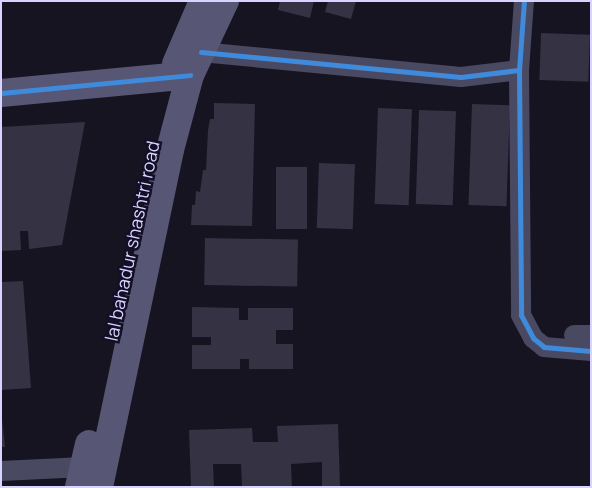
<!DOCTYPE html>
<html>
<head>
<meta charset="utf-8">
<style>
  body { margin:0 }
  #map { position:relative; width:592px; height:488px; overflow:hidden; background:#161421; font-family:Manrope,sans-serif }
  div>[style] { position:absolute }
  .building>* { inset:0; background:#343243; transform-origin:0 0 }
  .street>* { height:20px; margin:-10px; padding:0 10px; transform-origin:10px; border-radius:10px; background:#4a4962 }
  .secondary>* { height:28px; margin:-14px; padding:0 14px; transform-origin:14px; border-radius:14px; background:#575674 }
  .cycleway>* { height:5px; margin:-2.5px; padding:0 2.5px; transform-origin:2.5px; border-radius:2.5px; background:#408adc }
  span { translate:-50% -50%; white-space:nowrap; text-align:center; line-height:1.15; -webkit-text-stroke:5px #130f26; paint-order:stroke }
  .street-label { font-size:18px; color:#d9d4ff }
  .frame { position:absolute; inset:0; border:2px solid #d9d4ff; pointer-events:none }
</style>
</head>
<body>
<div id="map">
  <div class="building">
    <i style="clip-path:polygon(280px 1px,314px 1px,310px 18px,278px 10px)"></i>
    <i style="clip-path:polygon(328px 1px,356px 1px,351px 19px,325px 12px)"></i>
    <i style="left:541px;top:33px;width:49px;height:47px;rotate:2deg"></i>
    <i style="clip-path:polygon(214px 103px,255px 104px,252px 226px,191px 225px,192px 205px,195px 205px,196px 191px,200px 192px,203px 170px,206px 170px,208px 130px,210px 119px,214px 119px)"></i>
    <i style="left:472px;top:104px;width:38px;height:101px;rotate:2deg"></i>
    <i style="left:378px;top:108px;width:34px;height:96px;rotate:2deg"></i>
    <i style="left:419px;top:110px;width:37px;height:94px;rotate:2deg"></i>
    <i style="clip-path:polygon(85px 122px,62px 245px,29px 249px,28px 231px,20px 231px,21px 250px,1px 251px,1px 127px)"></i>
    <i style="left:319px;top:163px;width:36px;height:65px;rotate:2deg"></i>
    <i style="left:276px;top:167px;width:31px;height:62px"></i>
    <i style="left:205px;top:238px;width:93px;height:47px;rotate:1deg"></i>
    <i style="clip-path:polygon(23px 281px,31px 388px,1px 390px,1px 282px)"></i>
    <i style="clip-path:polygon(192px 307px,239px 308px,239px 320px,248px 320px,248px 308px,293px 308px,293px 330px,276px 330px,276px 344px,293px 344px,293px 369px,249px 369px,249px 359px,240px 359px,240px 369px,192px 369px,192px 345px,211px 345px,211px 337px,192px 337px)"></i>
    <i style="clip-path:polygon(1px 410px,5px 447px,1px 447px)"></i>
    <i style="clip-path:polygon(338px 424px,340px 487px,322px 487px,322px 462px,291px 464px,292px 487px,242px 487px,241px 464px,213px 464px,214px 487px,191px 487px,189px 430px,252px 428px,253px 442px,278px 442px,277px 426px)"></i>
  </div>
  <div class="street">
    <i style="left:201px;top:52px;width:261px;rotate:5.5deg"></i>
    <i style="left:461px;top:77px;width:58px;rotate:-6.9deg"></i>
    <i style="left:519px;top:70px;width:69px;rotate:-85.9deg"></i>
    <i style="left:519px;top:70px;width:245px;rotate:89.5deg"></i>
    <i style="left:521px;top:315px;width:26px;rotate:62deg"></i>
    <i style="left:533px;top:338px;width:14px;rotate:39deg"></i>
    <i style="left:544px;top:347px;width:47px;rotate:4.9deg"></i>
    <i style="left:574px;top:335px;width:17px"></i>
    <i style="left:1px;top:471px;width:83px;rotate:-2.8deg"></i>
  </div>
  <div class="secondary">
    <i style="left:176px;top:64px;width:69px;rotate:-66.8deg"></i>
    <i style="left:1px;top:93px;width:170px;rotate:-5.4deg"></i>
    <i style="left:79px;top:487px;width:44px;rotate:-76.9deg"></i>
    <i style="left:99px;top:487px;width:344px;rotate:-78.1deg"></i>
    <i style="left:170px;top:150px;width:78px;rotate:-75.1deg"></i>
    <i style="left:190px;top:75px;width:82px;rotate:-64.7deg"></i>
  </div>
  <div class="cycleway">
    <i style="left:201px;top:52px;width:261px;rotate:5.5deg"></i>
    <i style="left:461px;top:77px;width:58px;rotate:-6.9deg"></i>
    <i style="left:519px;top:70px;width:69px;rotate:-85.9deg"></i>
    <i style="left:519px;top:70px;width:245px;rotate:89.5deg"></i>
    <i style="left:521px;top:315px;width:26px;rotate:62deg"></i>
    <i style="left:533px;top:338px;width:14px;rotate:39deg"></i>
    <i style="left:544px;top:347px;width:47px;rotate:4.9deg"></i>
    <i style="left:1px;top:93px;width:190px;rotate:-5.4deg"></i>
  </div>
  <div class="street-label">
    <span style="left:132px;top:241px;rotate:-78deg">lal bahadur shashtri road</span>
  </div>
  <div class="frame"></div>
</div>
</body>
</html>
